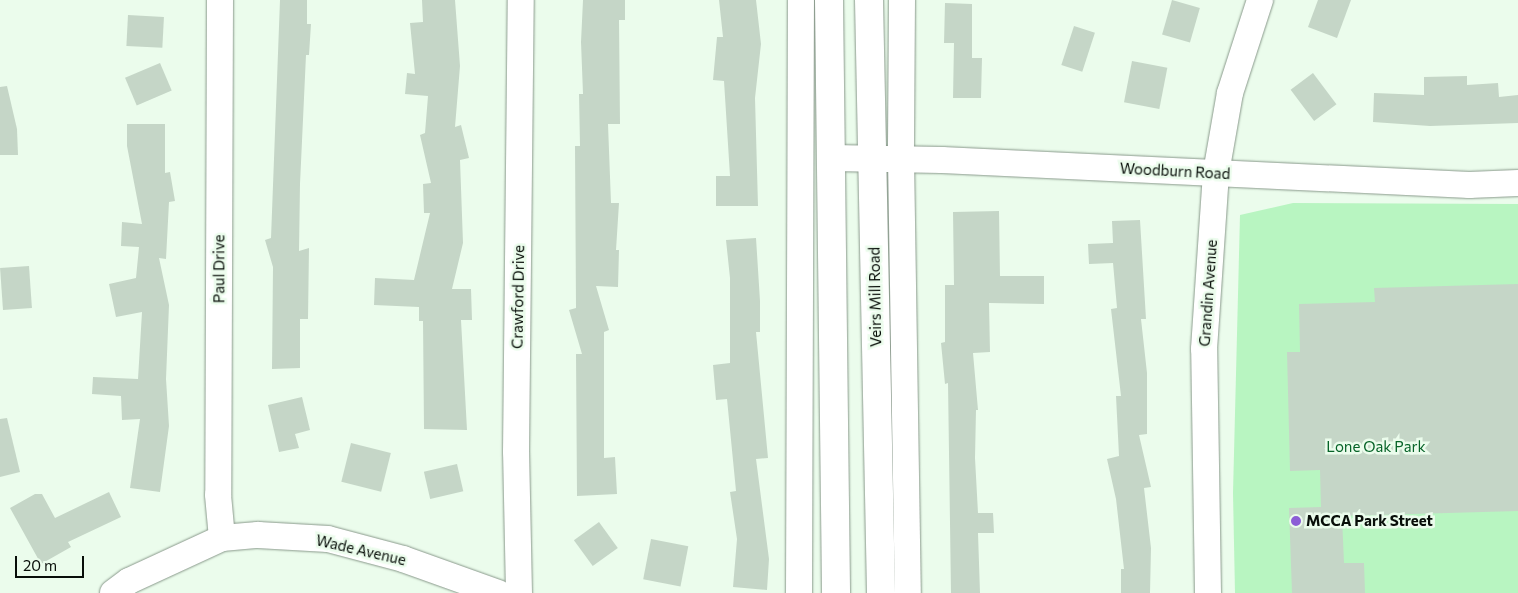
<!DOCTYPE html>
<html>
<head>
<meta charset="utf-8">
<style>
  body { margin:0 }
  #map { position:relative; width:1518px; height:593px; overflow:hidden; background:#ebfcec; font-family:Commissioner,sans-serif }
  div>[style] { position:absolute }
  .green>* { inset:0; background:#b8f5c1 }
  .building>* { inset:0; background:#c5d6c7; transform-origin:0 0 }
  .roads { filter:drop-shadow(0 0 1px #89998b) drop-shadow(0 0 1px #89998b) }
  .minor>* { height:26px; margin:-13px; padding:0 13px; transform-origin:13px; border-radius:13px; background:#fff }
  .major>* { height:28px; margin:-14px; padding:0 14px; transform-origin:14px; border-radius:14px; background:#fff }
  .dots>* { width:14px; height:14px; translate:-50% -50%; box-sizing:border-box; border:2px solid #ebfcec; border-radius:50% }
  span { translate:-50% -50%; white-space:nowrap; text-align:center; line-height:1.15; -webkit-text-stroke:5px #ebfcec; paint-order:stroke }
  .street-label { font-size:15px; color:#080e09 }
  .park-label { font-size:15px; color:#076328 }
  .poi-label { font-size:15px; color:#080e09; font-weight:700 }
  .left { translate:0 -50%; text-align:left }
  .scale { position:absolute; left:15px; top:556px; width:69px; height:22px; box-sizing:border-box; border:2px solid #080e09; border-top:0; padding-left:6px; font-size:15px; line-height:18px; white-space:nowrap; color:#080e09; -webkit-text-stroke:4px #ebfcec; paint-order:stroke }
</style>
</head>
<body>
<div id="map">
  <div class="green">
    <i style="clip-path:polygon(1293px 203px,1518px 204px,1518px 593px,1235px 593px,1233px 493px,1240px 215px)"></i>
  </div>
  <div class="building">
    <i style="clip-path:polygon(280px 0,307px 0,307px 24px,311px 24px,309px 55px,306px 55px,300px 184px,299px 251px,309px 248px,308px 319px,300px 319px,300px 368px,272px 369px,273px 267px,265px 240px,271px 238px)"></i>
    <i style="clip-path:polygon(422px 0,455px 0,460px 66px,455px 127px,461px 125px,469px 158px,460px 160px,463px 243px,452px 289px,471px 289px,472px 320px,461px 320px,467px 430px,424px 429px,423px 321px,419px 321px,419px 307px,374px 305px,375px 278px,414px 280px,430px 213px,424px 213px,423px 184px,431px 183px,420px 135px,425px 133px,428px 96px,405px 94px,407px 73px,415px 74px,410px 23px,423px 22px)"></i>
    <i style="clip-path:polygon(583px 0,625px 0,625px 20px,619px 20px,620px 124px,608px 124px,611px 203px,619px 203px,616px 250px,619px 250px,618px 287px,596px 286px,609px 330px,604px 332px,604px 458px,615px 457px,617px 494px,577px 496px,576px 354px,582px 354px,569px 310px,576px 308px,575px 146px,580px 146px,579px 94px,583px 94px,581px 42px)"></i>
    <i style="clip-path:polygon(719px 0,756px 0,761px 44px,755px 98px,758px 206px,716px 206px,716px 176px,730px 176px,724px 81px,713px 80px,717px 37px,723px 37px)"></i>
    <i style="left:1172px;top:0;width:29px;height:36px;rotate:16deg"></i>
    <i style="clip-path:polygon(1318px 0,1351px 0,1337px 38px,1308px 27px)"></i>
    <i style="clip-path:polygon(945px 3px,972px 4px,972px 58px,982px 58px,981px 98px,953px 98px,954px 43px,944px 43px)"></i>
    <i style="left:128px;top:15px;width:36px;height:31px;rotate:3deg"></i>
    <i style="left:1074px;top:26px;width:22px;height:41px;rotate:18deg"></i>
    <i style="left:1132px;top:61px;width:36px;height:42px;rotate:11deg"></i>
    <i style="left:160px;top:63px;width:30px;height:38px;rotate:67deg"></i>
    <i style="left:1313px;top:73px;width:39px;height:28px;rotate:53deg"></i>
    <i style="clip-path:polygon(1467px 76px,1467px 85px,1498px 83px,1499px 97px,1518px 95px,1518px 123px,1430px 126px,1373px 122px,1374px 93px,1424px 95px,1424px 77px)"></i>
    <i style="clip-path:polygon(7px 86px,17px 129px,18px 155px,0 155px,0 87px)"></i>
    <i style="clip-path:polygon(127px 124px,165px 124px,165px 173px,170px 172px,175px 201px,169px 202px,166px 259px,159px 258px,169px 305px,166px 379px,169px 426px,160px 492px,130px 488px,140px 419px,122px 420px,121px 396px,92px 394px,93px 377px,138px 379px,142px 312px,116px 317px,109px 284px,136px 278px,139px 247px,121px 246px,122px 222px,142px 224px,127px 146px)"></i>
    <i style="clip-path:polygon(999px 211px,1000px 276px,1044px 276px,1044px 304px,989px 303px,990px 352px,973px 353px,978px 410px,976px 410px,975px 458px,978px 513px,993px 513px,994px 533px,978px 533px,980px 593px,951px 593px,948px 383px,945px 384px,941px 343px,945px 342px,945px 285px,954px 285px,953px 212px)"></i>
    <i style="clip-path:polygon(1140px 220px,1146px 319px,1141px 319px,1147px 373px,1147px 434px,1139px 435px,1151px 487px,1144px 488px,1151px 548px,1150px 593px,1121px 593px,1121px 569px,1124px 569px,1116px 499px,1107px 459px,1119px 456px,1116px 396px,1121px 396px,1111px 309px,1117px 308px,1113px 263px,1089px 264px,1088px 244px,1113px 243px,1112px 221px)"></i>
    <i style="clip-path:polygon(756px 238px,760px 301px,760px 332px,756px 332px,768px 458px,756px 459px,769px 559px,767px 590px,733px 587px,737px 539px,730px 492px,736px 491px,727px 399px,716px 400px,713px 365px,730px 363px,730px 278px,726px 240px)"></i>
    <i style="left:29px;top:266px;width:42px;height:29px;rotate:86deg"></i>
    <i style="clip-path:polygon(1518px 284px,1518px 511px,1342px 516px,1344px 563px,1364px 563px,1365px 593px,1292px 593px,1289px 508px,1321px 507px,1320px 470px,1290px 471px,1287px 352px,1300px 352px,1299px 304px,1375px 302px,1374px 288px)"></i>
    <i style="clip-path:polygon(302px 397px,310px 430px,295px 434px,299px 448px,279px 452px,268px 405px)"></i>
    <i style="clip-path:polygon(7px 418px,20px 472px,0 477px,0 419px)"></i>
    <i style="left:351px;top:443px;width:41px;height:40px;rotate:14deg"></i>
    <i style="left:457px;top:464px;width:28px;height:34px;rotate:77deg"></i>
    <i style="clip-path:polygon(109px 492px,121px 517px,68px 542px,71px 547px,41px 564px,10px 508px,35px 494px,42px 494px,55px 518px)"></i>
    <i style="left:599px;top:522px;width:32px;height:31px;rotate:54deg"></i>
    <i style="left:651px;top:539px;width:38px;height:41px;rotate:11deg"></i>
  </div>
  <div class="roads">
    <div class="minor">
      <i style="left:220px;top:0;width:495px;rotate:90.2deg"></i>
      <i style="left:218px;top:495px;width:43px;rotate:84.7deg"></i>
      <i style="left:902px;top:0;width:158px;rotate:90.4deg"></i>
      <i style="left:901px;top:158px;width:435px;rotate:89.1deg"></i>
      <i style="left:832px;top:158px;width:110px;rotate:1deg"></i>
      <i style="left:942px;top:160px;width:528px;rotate:2.72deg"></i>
      <i style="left:1469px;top:185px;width:49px;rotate:-2.3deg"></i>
      <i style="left:113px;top:593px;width:20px;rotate:-37deg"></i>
      <i style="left:129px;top:581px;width:102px;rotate:-24.8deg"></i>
      <i style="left:222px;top:538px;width:36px;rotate:-5deg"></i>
      <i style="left:258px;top:535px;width:70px;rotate:3.3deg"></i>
      <i style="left:328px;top:539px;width:78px;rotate:14.9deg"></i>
      <i style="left:403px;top:559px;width:101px;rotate:19.7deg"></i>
      <i style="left:519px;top:593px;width:141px;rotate:-91.2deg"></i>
      <i style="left:516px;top:452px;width:452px;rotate:-89.4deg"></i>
      <i style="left:799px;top:593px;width:593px;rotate:-89.81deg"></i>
      <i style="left:1208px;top:593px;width:244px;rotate:-90.9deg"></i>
      <i style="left:1204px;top:349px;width:176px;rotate:-86.1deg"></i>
      <i style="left:1216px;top:173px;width:81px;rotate:-80.1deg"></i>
      <i style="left:1230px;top:93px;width:98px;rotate:-72.1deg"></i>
    </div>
    <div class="major">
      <i style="left:829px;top:0;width:593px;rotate:89.32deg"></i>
      <i style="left:869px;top:0;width:593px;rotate:88.84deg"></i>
    </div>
  </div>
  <div class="dots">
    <i style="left:1296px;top:521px;background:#8c5dd6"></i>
  </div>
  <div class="street-label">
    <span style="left:1175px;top:171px;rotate:3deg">Woodburn Road</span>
    <span style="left:219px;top:269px;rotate:-90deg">Paul Drive</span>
    <span style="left:1208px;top:293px;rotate:-86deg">Grandin Avenue</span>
    <span style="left:518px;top:297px;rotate:-89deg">Crawford Drive</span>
    <span style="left:875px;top:297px;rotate:-91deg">Veirs Mill Road</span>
    <span style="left:361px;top:550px;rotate:13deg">Wade Avenue</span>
  </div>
  <div class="park-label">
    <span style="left:1376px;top:447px">Lone Oak Park</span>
  </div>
  <div class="poi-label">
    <span class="left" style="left:1306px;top:521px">MCCA Park Street</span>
  </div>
  <div class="scale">20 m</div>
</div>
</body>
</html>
